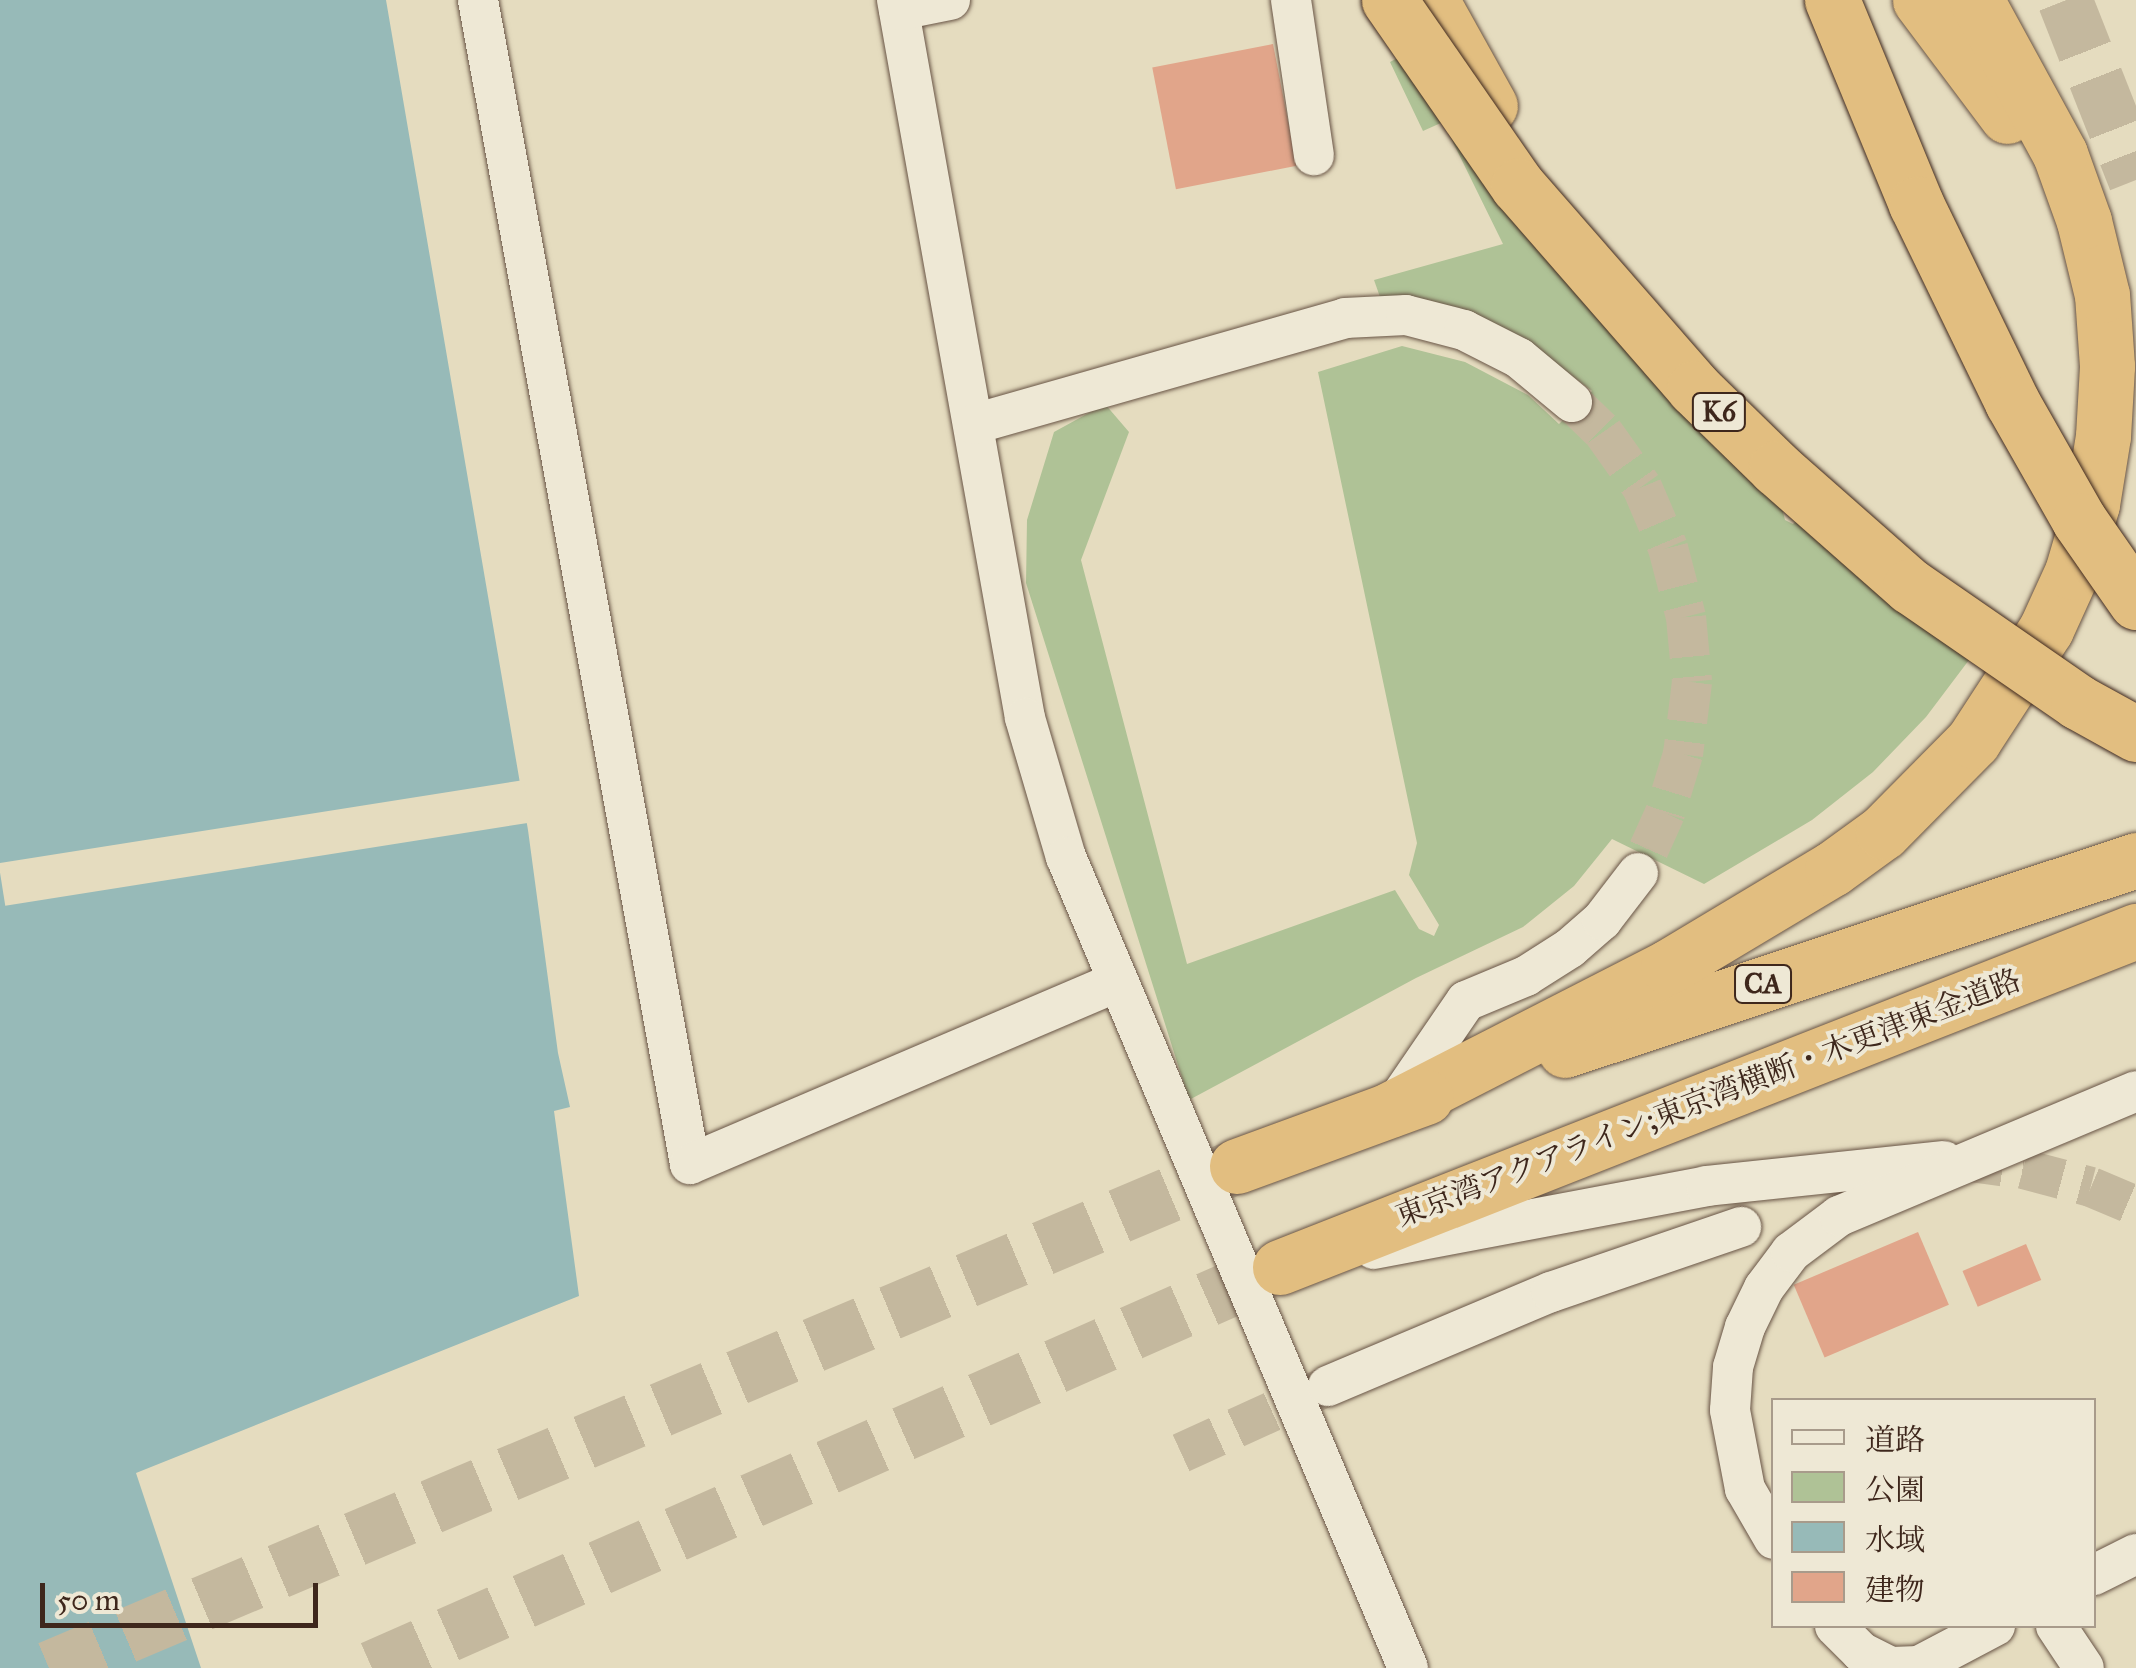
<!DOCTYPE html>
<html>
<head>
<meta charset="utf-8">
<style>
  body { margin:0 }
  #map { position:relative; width:2136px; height:1668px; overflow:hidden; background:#e5dcbf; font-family:"IM FELL Great Primer","Noto Serif JP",serif }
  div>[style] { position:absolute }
  .green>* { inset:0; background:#afc296 }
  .water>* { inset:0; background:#97bab8 }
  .pier>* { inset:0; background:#e5dcbf; transform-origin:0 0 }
  .building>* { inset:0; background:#e1a58a; transform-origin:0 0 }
  .minor-tunnel>* { height:40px; margin-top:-20px; transform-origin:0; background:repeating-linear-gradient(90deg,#c4b89e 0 40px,transparent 0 60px) }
  .highway-tunnel>* { height:55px; margin-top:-27.5px; transform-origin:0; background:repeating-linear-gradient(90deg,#c4b89e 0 55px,transparent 0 83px) }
  .roads { filter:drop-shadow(0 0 2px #685445) drop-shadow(0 0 2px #685445) }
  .minor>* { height:40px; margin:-20px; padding:0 20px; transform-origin:20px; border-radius:20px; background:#eee8d5 }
  .highway>* { height:55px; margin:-27.5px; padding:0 27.5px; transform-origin:27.5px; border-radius:27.5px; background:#e2be80 }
  .bridges { filter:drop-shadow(0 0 2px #3e271c) drop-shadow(0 0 2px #3e271c) }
  .highway-bridge>* { height:55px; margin:-27.5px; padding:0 27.5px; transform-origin:27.5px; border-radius:27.5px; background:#e2be80 }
  span { translate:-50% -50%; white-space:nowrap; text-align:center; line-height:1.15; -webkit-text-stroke:8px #eee8d5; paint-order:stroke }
  .shield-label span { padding:2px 8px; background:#eee8d5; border:2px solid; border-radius:8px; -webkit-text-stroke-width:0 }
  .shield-label { font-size:28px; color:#3e271c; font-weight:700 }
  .street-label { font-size:30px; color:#3e271c }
  .legend { position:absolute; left:1771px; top:1398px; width:325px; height:230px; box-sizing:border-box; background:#eee8d5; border:2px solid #a89b8b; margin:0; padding:12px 18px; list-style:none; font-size:30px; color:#3e271c }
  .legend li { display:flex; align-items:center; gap:20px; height:50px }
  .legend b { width:50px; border:2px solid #a89b8b }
  .scale { position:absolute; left:40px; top:1583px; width:278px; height:45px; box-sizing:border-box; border:5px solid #3e271c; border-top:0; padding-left:12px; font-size:30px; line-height:35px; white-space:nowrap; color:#3e271c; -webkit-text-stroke:8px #eee8d5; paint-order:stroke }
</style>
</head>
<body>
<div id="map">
  <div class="green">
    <i style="clip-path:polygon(1407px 53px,1791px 504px,1783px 512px,1785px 520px,1793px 524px,1802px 515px,1969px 660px,1926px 717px,1873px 772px,1812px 820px,1704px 884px,1612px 839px,1574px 886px,1523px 927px,1416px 978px,1189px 1100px,1026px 583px,1027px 520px,1054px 432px,1105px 404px,1129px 432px,1081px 560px,1187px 964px,1395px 890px,1419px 929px,1434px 936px,1439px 925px,1409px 875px,1417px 843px,1318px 372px,1402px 346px,1465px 362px,1528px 395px,1559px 424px,1592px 391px,1536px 348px,1474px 313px,1428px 300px,1380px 297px,1374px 280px,1503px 244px,1443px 122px,1423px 131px,1390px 62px)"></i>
  </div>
  <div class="water">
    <i style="clip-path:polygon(0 0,386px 0,528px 830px,558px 1053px,570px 1107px,554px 1111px,579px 1296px,136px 1473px,201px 1668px,0 1668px)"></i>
  </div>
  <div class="pier">
    <i style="left:524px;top:780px;width:43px;height:532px;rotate:81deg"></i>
  </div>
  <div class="building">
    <i style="left:1273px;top:44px;width:124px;height:123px;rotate:79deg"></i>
    <i style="left:1918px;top:1232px;width:79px;height:135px;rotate:67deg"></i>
    <i style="left:2026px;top:1244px;width:39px;height:69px;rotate:67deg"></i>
  </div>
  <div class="minor-tunnel">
    <i style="left:1572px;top:402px;width:43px;rotate:44.1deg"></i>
    <i style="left:1603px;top:432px;width:67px;rotate:54.7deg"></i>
    <i style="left:1642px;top:487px;width:66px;rotate:66.9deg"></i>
    <i style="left:1668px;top:548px;width:71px;rotate:75.4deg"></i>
    <i style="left:1686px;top:617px;width:65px;rotate:84.7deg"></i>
    <i style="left:1692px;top:682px;width:73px;rotate:97.1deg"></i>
    <i style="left:1683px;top:754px;width:62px;rotate:107deg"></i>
    <i style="left:1665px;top:813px;width:66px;rotate:114.2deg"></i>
    <i style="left:1963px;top:1161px;width:61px;rotate:7.6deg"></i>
    <i style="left:2023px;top:1169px;width:70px;rotate:14.8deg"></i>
    <i style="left:2091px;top:1187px;width:49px;rotate:22.9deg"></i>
    <i style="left:1181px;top:1453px;width:162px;rotate:-24.5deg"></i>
  </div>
  <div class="highway-tunnel">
    <i style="left:2065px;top:0;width:193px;rotate:68.5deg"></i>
    <i style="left:49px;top:1668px;width:1290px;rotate:-22.91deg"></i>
    <i style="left:372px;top:1668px;width:993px;rotate:-23.83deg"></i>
  </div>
  <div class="roads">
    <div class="minor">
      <i style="left:478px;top:0;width:1183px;rotate:79.68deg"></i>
      <i style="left:690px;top:1164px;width:464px;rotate:-23.1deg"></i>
      <i style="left:897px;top:0;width:729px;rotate:79.89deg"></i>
      <i style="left:1025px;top:718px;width:145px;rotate:73.6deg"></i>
      <i style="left:1066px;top:857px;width:880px;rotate:67.13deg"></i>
      <i style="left:1291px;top:0;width:157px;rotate:81.6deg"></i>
      <i style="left:899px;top:10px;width:52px;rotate:-11.1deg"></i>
      <i style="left:974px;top:424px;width:386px;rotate:-15.9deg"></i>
      <i style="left:1345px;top:318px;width:61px;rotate:-2.8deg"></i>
      <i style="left:1406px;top:315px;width:60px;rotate:14.5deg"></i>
      <i style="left:1464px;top:330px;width:62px;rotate:27deg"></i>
      <i style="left:1519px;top:358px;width:69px;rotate:39.7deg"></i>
      <i style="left:1394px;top:1106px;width:127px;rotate:-55.6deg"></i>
      <i style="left:1466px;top:1001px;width:65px;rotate:-22.6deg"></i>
      <i style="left:1526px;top:976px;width:52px;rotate:-32.5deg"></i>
      <i style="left:1570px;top:948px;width:43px;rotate:-41.2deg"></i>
      <i style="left:1602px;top:920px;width:59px;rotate:-52.5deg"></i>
      <i style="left:1374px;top:1249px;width:338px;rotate:-10.7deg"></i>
      <i style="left:1706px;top:1186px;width:239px;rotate:-6deg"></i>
      <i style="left:1328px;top:1386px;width:242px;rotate:-22.9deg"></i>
      <i style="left:1551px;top:1292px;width:201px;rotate:-18.9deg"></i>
      <i style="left:1774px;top:1539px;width:58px;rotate:-120.1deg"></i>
      <i style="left:1745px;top:1489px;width:80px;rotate:-100.8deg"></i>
      <i style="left:1730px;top:1410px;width:43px;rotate:-86deg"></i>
      <i style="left:1733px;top:1367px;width:42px;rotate:-73.3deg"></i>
      <i style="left:1745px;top:1327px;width:43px;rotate:-64deg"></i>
      <i style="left:1764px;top:1288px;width:45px;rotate:-53.1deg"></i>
      <i style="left:1791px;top:1252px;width:60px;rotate:-36.9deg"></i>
      <i style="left:1839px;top:1216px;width:322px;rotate:-22.8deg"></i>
      <i style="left:2094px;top:1575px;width:47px;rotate:-26.6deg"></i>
      <i style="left:1835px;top:1626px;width:37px;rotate:45deg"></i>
      <i style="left:1861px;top:1652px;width:34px;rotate:27deg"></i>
      <i style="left:1891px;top:1667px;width:28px;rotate:-2deg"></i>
      <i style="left:1919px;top:1666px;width:86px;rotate:-27.8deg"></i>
      <i style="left:2056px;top:1626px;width:50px;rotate:56.3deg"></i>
    </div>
    <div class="highway">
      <i style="left:1431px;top:0;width:121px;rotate:60.9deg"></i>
      <i style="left:1920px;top:0;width:145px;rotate:53.1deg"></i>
      <i style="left:1565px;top:1050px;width:602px;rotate:-18.4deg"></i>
      <i style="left:1391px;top:1109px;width:311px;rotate:-27.1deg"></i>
      <i style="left:1668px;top:967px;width:191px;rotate:-30.9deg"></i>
      <i style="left:1832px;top:869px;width:63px;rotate:-36deg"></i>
      <i style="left:1883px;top:832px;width:128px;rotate:-45.3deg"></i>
      <i style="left:1973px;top:741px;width:134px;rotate:-56.9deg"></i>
      <i style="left:2046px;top:629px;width:63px;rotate:-65.5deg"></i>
      <i style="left:2072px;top:572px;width:71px;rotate:-73.6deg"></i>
      <i style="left:2092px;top:504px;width:69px;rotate:-80.8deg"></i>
      <i style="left:2103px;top:436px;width:70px;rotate:-86.7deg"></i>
      <i style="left:2107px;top:366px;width:71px;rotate:-94deg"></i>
      <i style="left:2102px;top:295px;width:76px;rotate:-103.7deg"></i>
      <i style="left:2084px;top:221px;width:71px;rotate:-109.7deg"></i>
      <i style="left:2060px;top:154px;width:175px;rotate:-118.6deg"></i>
      <i style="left:1237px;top:1166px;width:201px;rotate:-20.1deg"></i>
      <i style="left:1280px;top:1267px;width:920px;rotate:-21.43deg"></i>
    </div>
  </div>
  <div class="bridges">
    <div class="highway-bridge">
      <i style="left:1389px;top:0;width:226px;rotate:55.3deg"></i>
      <i style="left:1518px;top:186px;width:268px;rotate:48.9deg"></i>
      <i style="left:1694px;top:388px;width:115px;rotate:44.3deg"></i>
      <i style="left:1776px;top:468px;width:179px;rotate:41.4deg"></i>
      <i style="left:1910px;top:586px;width:204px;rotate:34.6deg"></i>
      <i style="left:2078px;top:702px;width:66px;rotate:28.9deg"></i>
      <i style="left:1832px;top:0;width:221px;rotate:67.6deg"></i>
      <i style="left:1916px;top:204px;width:220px;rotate:64.1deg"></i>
      <i style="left:2012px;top:402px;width:136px;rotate:60.4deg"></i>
      <i style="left:2079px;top:520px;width:100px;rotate:55.2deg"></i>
    </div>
  </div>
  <div class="shield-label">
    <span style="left:1719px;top:412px">K6</span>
    <span style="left:1763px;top:984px">CA</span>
  </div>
  <div class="street-label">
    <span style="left:1708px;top:1098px;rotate:-21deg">東京湾アクアライン;東京湾横断・木更津東金道路</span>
  </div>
  <ul class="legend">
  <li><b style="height:12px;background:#eee8d5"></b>道路</li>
  <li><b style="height:28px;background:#afc296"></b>公園</li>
  <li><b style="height:28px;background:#97bab8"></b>水域</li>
  <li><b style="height:28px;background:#e1a58a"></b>建物</li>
  </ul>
  <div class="scale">50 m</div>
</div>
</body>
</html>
